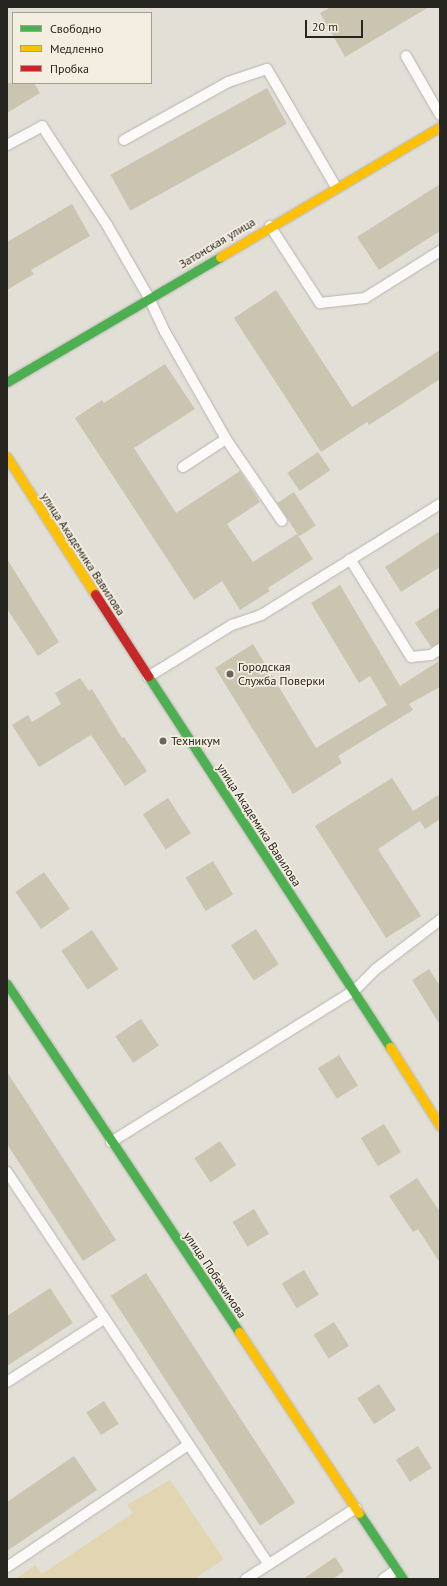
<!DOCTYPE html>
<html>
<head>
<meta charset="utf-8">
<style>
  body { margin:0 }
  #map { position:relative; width:447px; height:1586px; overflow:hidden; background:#e2dfd7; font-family:"PT Sans",sans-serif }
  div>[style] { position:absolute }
  .green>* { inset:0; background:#e2d5b1 }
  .building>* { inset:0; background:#cbc4b1; transform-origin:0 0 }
  .roads { filter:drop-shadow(0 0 1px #b6b4ae) drop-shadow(0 0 1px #b6b4ae) }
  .lane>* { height:10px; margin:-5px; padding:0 5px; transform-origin:5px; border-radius:5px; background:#fbfaf9 }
  .fast>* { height:9px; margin:-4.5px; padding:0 4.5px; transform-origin:4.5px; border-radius:4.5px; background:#4caf50 }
  .slow>* { height:9px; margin:-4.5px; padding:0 4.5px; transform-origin:4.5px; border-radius:4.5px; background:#ffc107 }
  .jam>* { height:9px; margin:-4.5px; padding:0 4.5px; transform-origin:4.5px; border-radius:4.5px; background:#c62828 }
  .dots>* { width:11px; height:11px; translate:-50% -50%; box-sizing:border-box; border:2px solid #f4eee0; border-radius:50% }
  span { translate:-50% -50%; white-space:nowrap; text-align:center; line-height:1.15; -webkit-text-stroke:3.5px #f4eee0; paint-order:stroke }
  .street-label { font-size:12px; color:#272520 }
  .poi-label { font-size:12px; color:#272520 }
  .left { translate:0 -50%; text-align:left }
  .frame { position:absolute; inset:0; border:8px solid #272520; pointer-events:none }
  .legend { position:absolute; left:12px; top:12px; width:140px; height:72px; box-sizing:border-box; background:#f4eee0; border:1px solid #a29e93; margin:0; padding:5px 7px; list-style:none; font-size:12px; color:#272520 }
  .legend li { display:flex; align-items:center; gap:8px; height:20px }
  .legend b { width:20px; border:1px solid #a29e93 }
  .scale { position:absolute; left:305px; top:20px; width:58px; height:18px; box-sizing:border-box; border:2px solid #272520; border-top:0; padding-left:5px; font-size:12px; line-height:14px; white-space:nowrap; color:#272520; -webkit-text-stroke:3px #f4eee0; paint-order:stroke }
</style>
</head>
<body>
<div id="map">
  <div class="green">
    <i style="clip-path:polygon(170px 1480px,224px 1559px,194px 1579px,16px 1579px,35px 1565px,42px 1574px,133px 1513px,127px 1505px)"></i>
  </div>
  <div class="building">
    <i style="clip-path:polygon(331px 7px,429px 7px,345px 57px,320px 13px)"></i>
    <i style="clip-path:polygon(7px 83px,34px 83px,40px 93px,7px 113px)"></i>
    <i style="left:267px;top:88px;width:41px;height:179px;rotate:61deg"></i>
    <i style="clip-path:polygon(440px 184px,440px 231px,379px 270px,357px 237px)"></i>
    <i style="clip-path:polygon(72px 204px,90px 236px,31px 270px,34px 274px,7px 290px,7px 242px)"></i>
    <i style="clip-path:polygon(276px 290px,352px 407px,440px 350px,440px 379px,369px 425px,367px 422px,321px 452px,234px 318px)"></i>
    <i style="clip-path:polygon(165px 364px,195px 409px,134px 448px,176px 513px,240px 471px,260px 502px,227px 524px,253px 562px,297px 534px,313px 559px,268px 588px,270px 591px,240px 610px,222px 581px,194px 600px,75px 418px,102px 400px,104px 403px)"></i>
    <i style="left:318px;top:452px;width:22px;height:37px;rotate:56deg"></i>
    <i style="left:294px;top:492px;width:40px;height:20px;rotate:57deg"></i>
    <i style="clip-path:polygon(440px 531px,440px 567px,401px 592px,385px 567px)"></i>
    <i style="clip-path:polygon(7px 559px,59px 642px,38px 656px,7px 609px)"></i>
    <i style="clip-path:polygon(340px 585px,400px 686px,439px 661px,438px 658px,440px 657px,440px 687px,409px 704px,413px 710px,338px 756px,342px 763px,293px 794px,215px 668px,253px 644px,316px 748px,387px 705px,370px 676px,359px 683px,311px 603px)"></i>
    <i style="clip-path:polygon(440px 607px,440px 643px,431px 647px,415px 623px)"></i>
    <i style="clip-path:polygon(80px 678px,89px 691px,92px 689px,122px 738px,124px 737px,147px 771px,125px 786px,91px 735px,39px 767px,12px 725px,28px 715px,32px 722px,61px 704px,55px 693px)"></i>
    <i style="clip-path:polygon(392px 778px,419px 820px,413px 811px,440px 794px,440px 819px,425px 829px,420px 821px,378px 849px,421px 916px,386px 938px,315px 826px)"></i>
    <i style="left:168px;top:798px;width:42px;height:30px;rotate:57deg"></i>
    <i style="left:213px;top:861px;width:39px;height:32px;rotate:59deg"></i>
    <i style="left:44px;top:872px;width:45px;height:35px;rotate:55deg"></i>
    <i style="left:256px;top:929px;width:42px;height:30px;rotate:57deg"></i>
    <i style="left:92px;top:930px;width:47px;height:37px;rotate:56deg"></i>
    <i style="clip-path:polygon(429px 969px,440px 986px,440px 1025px,412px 980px)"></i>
    <i style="left:141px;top:1019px;width:32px;height:31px;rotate:56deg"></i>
    <i style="left:339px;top:1055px;width:36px;height:25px;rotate:58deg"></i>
    <i style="clip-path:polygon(7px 1072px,116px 1240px,83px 1261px,7px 1144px)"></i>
    <i style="left:384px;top:1124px;width:33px;height:27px;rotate:59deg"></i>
    <i style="left:220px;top:1141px;width:29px;height:31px;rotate:56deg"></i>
    <i style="clip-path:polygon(417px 1178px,440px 1212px,440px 1263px,418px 1229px,413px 1232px,389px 1196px)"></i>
    <i style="left:254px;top:1209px;width:29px;height:25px;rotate:59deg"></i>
    <i style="left:304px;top:1270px;width:29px;height:26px;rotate:59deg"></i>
    <i style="left:146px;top:1273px;width:274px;height:42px;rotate:57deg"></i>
    <i style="clip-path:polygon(50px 1288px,73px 1323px,7px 1366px,7px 1316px)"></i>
    <i style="left:334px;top:1322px;width:28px;height:24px;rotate:58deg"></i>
    <i style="left:379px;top:1384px;width:31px;height:26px;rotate:57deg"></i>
    <i style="left:104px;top:1401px;width:27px;height:21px;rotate:57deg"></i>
    <i style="left:418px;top:1446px;width:26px;height:26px;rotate:58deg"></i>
    <i style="clip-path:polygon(74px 1456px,97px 1490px,7px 1551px,7px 1502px)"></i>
    <i style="clip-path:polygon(335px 1557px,344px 1571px,333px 1579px,303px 1579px)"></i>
  </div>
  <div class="roads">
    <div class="lane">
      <i style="left:406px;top:56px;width:68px;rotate:60deg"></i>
      <i style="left:124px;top:140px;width:119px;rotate:-29.1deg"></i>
      <i style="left:228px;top:82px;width:41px;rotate:-18.4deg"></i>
      <i style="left:267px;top:69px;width:137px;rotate:59.7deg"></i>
      <i style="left:7px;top:145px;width:40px;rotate:-28deg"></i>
      <i style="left:42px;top:126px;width:118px;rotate:56.7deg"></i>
      <i style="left:107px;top:225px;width:84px;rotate:60.1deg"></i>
      <i style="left:149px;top:298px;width:38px;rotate:65deg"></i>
      <i style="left:165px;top:332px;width:123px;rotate:60.3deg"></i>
      <i style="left:226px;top:439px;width:99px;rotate:55.7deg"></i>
      <i style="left:270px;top:226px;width:92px;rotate:57deg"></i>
      <i style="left:320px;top:303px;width:45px;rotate:-6.3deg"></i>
      <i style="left:365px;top:298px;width:89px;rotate:-32.1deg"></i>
      <i style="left:183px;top:467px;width:51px;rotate:-33.1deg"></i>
      <i style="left:350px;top:559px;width:115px;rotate:58.1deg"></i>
      <i style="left:411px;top:657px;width:20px;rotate:-6deg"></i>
      <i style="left:431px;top:655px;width:11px;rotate:-34deg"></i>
      <i style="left:148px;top:677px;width:99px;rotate:-31.8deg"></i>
      <i style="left:232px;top:625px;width:31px;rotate:-19deg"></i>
      <i style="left:261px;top:615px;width:211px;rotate:-31.8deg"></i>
      <i style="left:111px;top:1142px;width:286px;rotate:-31.9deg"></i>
      <i style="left:354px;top:991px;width:31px;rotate:-45deg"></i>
      <i style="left:376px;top:969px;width:81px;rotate:-37.4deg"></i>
      <i style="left:7px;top:1172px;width:471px;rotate:56.3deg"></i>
      <i style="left:7px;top:1382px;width:116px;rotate:-33deg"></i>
      <i style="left:7px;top:1567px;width:218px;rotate:-34deg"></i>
      <i style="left:246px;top:1579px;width:131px;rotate:-32.8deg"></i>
      <i style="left:383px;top:1579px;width:16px;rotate:-35deg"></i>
    </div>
    <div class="fast">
      <i style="left:7px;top:382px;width:247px;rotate:-30.4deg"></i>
      <i style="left:148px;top:676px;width:443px;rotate:56.9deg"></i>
      <i style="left:7px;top:984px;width:418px;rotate:56.3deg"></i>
      <i style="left:359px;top:1513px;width:79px;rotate:56.3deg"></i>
    </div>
    <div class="slow">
      <i style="left:220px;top:257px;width:256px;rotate:-30.6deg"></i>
      <i style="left:7px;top:457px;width:163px;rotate:57.3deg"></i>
      <i style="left:390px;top:1047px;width:93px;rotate:57.7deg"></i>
      <i style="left:239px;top:1332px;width:217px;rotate:56.5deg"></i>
    </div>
    <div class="jam">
      <i style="left:95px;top:594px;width:98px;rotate:57.1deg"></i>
    </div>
  </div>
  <div class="dots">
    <i style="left:230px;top:674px;background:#686660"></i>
    <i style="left:163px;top:741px;background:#686660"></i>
  </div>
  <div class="street-label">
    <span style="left:217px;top:243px;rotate:-31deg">Затонская улица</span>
    <span style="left:83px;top:554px;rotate:57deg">улица Академика Вавилова</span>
    <span style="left:259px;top:825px;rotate:57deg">улица Академика Вавилова</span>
    <span style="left:215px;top:1275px;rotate:56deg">улица Побежимова</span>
  </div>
  <div class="poi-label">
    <span class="left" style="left:238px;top:674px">Городская<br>Служба Поверки</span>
    <span class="left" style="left:171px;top:741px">Техникум</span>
  </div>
  <div class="frame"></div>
  <ul class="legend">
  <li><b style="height:5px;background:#4caf50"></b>Свободно</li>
  <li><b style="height:5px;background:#ffc107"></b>Медленно</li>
  <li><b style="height:5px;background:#c62828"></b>Пробка</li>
  </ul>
  <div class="scale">20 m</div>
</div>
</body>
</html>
